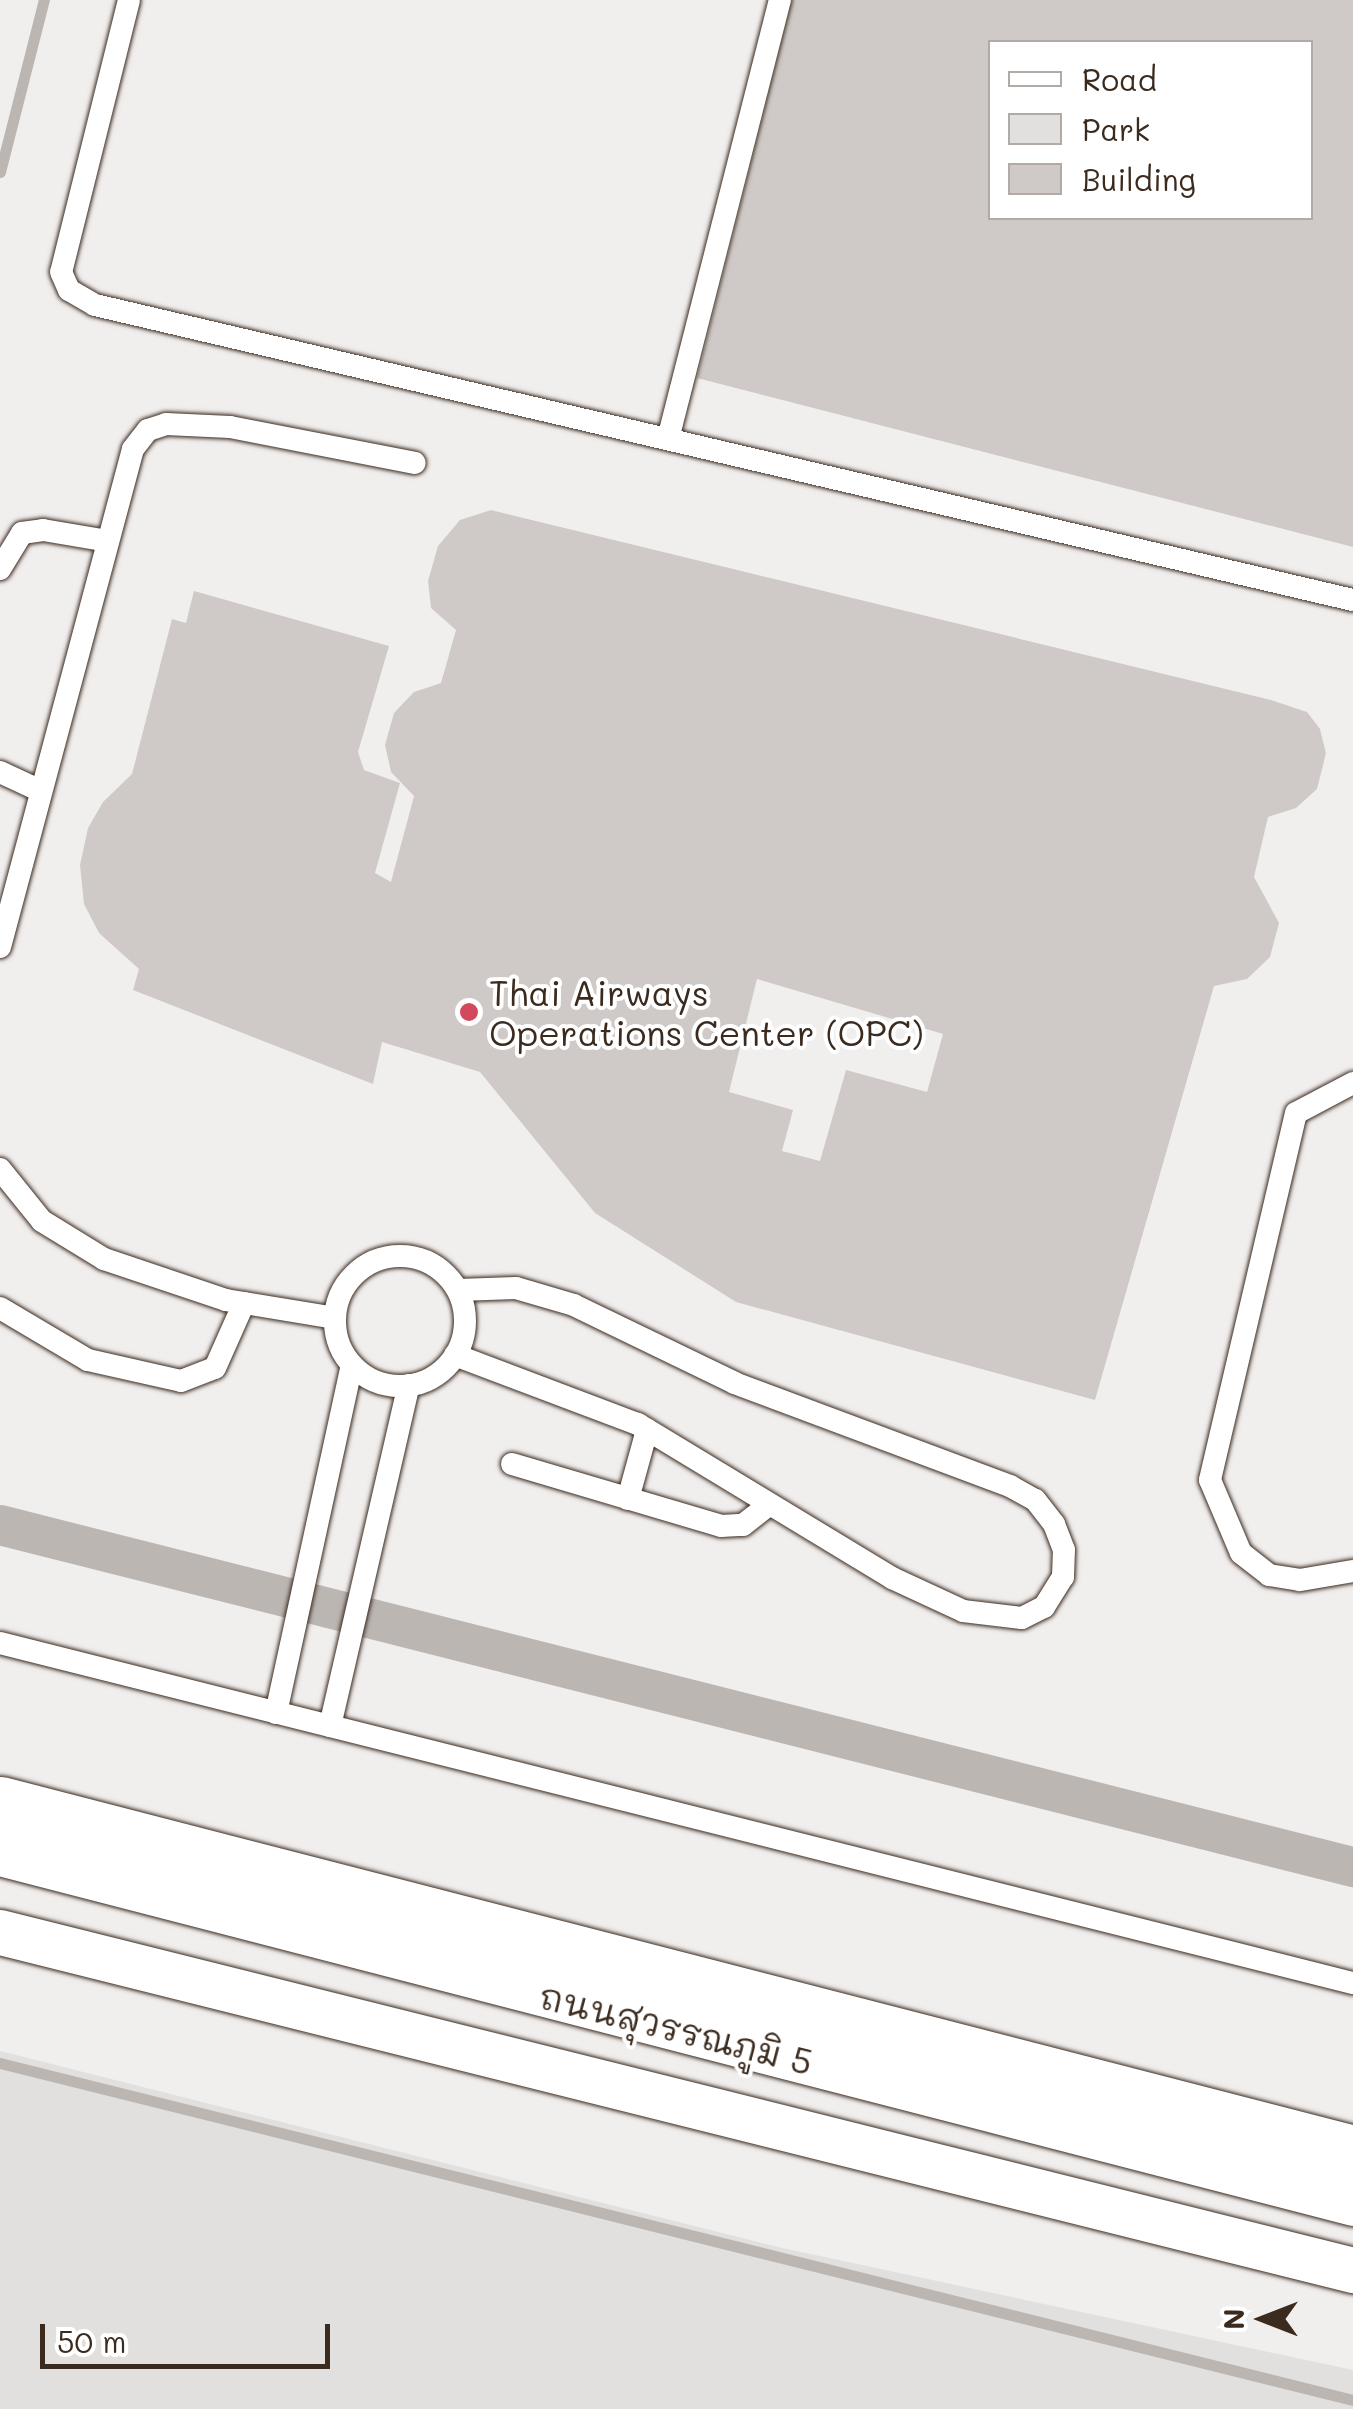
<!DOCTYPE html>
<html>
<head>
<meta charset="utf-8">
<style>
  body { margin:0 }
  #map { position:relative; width:1353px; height:2409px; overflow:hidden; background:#fff; font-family:Mali,"Playpen Sans Thai",sans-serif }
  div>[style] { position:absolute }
  .built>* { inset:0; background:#f1efee }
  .green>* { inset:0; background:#e2e0de }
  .stream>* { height:11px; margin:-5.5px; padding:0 5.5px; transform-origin:5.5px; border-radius:5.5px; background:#bcb6b3 }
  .canal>* { height:40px; margin:-20px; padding:0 20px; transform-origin:20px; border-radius:20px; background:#bcb6b3 }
  .building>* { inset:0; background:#cfcac7 }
  .roads { filter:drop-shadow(0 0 2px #3b2a1e) drop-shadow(0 0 2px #3b2a1e) }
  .service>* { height:22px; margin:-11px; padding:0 11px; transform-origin:11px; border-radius:11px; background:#fff }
  .service>.ring { margin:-11px; padding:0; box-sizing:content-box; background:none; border:22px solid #fff; border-radius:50% }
  .minor>* { height:45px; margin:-22.5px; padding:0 22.5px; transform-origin:22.5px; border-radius:22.5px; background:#fff }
  .trunk>* { height:55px; margin:-27.5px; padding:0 27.5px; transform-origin:27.5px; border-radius:27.5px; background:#fff }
  .dots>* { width:28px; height:28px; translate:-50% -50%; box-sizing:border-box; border:5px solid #fff; border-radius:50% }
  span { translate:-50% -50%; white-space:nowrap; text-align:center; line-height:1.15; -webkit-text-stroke:8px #fff; paint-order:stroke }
  .poi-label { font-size:35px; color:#3b2a1e }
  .left { translate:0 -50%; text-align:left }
  .street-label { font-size:35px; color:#3b2a1e }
  .legend { position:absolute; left:988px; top:40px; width:325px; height:180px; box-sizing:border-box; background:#fff; border:2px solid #b1aaa5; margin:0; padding:12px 18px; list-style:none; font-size:30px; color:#3b2a1e }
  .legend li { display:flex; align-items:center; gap:20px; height:50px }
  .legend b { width:50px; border:2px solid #b1aaa5 }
  .north { position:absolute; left:1213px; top:2269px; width:100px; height:100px; -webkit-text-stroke:8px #fff; paint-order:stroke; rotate:270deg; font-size:28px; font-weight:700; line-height:40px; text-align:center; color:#3b2a1e }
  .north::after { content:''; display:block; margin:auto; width:35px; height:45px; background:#3b2a1e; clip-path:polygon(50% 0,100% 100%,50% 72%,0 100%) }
  .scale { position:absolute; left:40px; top:2324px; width:290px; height:45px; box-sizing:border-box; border:5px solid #3b2a1e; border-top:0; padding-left:12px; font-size:30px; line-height:35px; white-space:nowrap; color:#3b2a1e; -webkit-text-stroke:8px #fff; paint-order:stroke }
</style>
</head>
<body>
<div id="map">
  <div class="built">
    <i style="clip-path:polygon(evenodd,0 0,1353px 0,1353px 2409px,0 2409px,0 0,991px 42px,1310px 42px,1310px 218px,991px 218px,991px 42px)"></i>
  </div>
  <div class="green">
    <i style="clip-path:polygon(0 2051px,778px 2247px,1353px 2370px,1353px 2409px,0 2409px)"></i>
  </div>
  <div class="stream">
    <i style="left:0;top:172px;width:178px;rotate:-75.7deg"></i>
    <i style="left:0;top:2063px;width:1394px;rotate:13.99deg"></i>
  </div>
  <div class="canal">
    <i style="left:0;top:1525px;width:1396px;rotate:14.19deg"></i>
  </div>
  <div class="building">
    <i style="clip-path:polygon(evenodd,792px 0,1353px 0,1353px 547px,697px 378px,792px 0,991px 42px,1310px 42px,1310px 218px,991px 218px,991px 42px)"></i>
    <i style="clip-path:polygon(evenodd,491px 510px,1271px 700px,1307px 712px,1320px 729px,1326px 753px,1317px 789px,1296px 808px,1268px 817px,1254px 877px,1279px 923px,1270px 957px,1247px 979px,1214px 986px,1095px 1400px,736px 1302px,595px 1213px,480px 1072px,382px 1042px,373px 1084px,133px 990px,139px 969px,99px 933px,84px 904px,80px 865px,88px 828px,103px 802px,132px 774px,172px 619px,186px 623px,194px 591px,389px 646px,358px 752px,364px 770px,400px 783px,375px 873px,391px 882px,414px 796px,391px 772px,385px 745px,394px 713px,414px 692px,441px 683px,456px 630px,431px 608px,428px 581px,438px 546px,460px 520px,491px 510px,757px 979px,943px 1034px,927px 1092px,846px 1070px,820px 1161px,782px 1151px,793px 1110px,729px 1092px,757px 979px)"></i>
  </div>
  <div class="roads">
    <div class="service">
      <i style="left:129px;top:0;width:280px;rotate:104deg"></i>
      <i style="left:61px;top:272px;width:20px;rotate:66deg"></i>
      <i style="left:69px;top:290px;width:30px;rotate:30deg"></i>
      <i style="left:95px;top:305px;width:1292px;rotate:13.2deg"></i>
      <i style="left:669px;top:435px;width:449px;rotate:-75.7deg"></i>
      <i style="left:0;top:569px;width:42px;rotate:-58.6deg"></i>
      <i style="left:22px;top:533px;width:21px;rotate:-8deg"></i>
      <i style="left:43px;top:530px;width:66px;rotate:9.6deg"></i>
      <i style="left:0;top:772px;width:45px;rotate:24.9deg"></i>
      <i style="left:0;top:947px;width:515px;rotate:-75.05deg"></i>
      <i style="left:133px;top:449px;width:24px;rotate:-52deg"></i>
      <i style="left:148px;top:430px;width:19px;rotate:-18deg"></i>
      <i style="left:166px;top:424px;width:64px;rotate:2.7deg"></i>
      <i style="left:230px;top:427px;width:188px;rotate:11deg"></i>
      <i style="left:1353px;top:1083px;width:64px;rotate:152.2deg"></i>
      <i style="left:1296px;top:1113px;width:377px;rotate:103.2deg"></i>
      <i style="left:1210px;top:1480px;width:79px;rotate:67deg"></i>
      <i style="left:1241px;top:1553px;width:36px;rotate:38deg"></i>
      <i style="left:1269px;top:1575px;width:31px;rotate:9deg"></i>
      <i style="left:1300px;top:1580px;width:54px;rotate:-9.6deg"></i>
      <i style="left:0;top:1169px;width:67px;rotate:51.1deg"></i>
      <i style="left:42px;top:1221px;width:73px;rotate:31.5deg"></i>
      <i style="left:104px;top:1259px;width:129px;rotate:18.6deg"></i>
      <i style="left:226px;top:1300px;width:110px;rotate:9.4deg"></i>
      <i class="ring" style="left:335px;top:1256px;width:108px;height:108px"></i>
      <i style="left:0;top:1308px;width:102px;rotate:30.6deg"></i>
      <i style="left:88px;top:1360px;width:95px;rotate:12.7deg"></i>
      <i style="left:181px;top:1381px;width:36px;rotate:-21deg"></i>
      <i style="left:215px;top:1368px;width:71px;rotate:-66deg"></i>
      <i style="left:455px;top:1355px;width:196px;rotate:20.7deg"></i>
      <i style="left:638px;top:1424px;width:297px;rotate:31.2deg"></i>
      <i style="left:892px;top:1578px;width:78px;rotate:24.9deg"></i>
      <i style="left:963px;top:1611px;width:59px;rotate:6.8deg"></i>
      <i style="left:1022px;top:1618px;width:25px;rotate:-27deg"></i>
      <i style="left:1044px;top:1607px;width:36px;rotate:-58deg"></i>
      <i style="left:1063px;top:1577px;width:27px;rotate:-88deg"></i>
      <i style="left:1064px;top:1550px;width:28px;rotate:-111deg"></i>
      <i style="left:1054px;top:1524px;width:31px;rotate:-128deg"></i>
      <i style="left:1035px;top:1500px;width:29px;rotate:-151deg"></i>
      <i style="left:1010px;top:1486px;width:294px;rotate:-159.5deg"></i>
      <i style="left:735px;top:1383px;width:179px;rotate:-154.2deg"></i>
      <i style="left:574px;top:1305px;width:60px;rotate:-163.7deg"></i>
      <i style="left:516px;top:1288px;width:58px;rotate:178deg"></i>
      <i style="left:512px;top:1464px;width:218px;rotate:16.5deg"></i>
      <i style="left:721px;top:1526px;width:22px;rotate:-3deg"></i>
      <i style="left:743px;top:1525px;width:33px;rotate:-38deg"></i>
      <i style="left:628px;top:1499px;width:72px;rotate:-74.6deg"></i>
      <i style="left:0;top:1643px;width:1395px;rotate:14.11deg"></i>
      <i style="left:276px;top:1713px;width:356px;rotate:-77.7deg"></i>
      <i style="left:330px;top:1726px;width:350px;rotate:-77deg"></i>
    </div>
    <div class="minor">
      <i style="left:0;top:1853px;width:1398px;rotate:14.5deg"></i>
      <i style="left:0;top:1932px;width:1395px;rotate:14.03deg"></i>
    </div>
    <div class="trunk">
      <i style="left:0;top:1804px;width:1397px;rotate:14.46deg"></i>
    </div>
  </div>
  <div class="dots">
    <i style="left:469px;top:1012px;background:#d1495b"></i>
  </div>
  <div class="poi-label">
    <span class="left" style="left:489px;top:1012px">Thai Airways<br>Operations Center (OPC)</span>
  </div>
  <div class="street-label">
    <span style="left:676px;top:2028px;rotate:14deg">ถนนสุวรรณภูมิ 5</span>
  </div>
  <ul class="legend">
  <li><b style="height:12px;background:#fff"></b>Road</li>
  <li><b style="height:28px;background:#e2e0de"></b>Park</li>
  <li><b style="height:28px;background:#cfcac7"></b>Building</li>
  </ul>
  <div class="north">N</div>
  <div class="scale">50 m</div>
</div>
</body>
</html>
